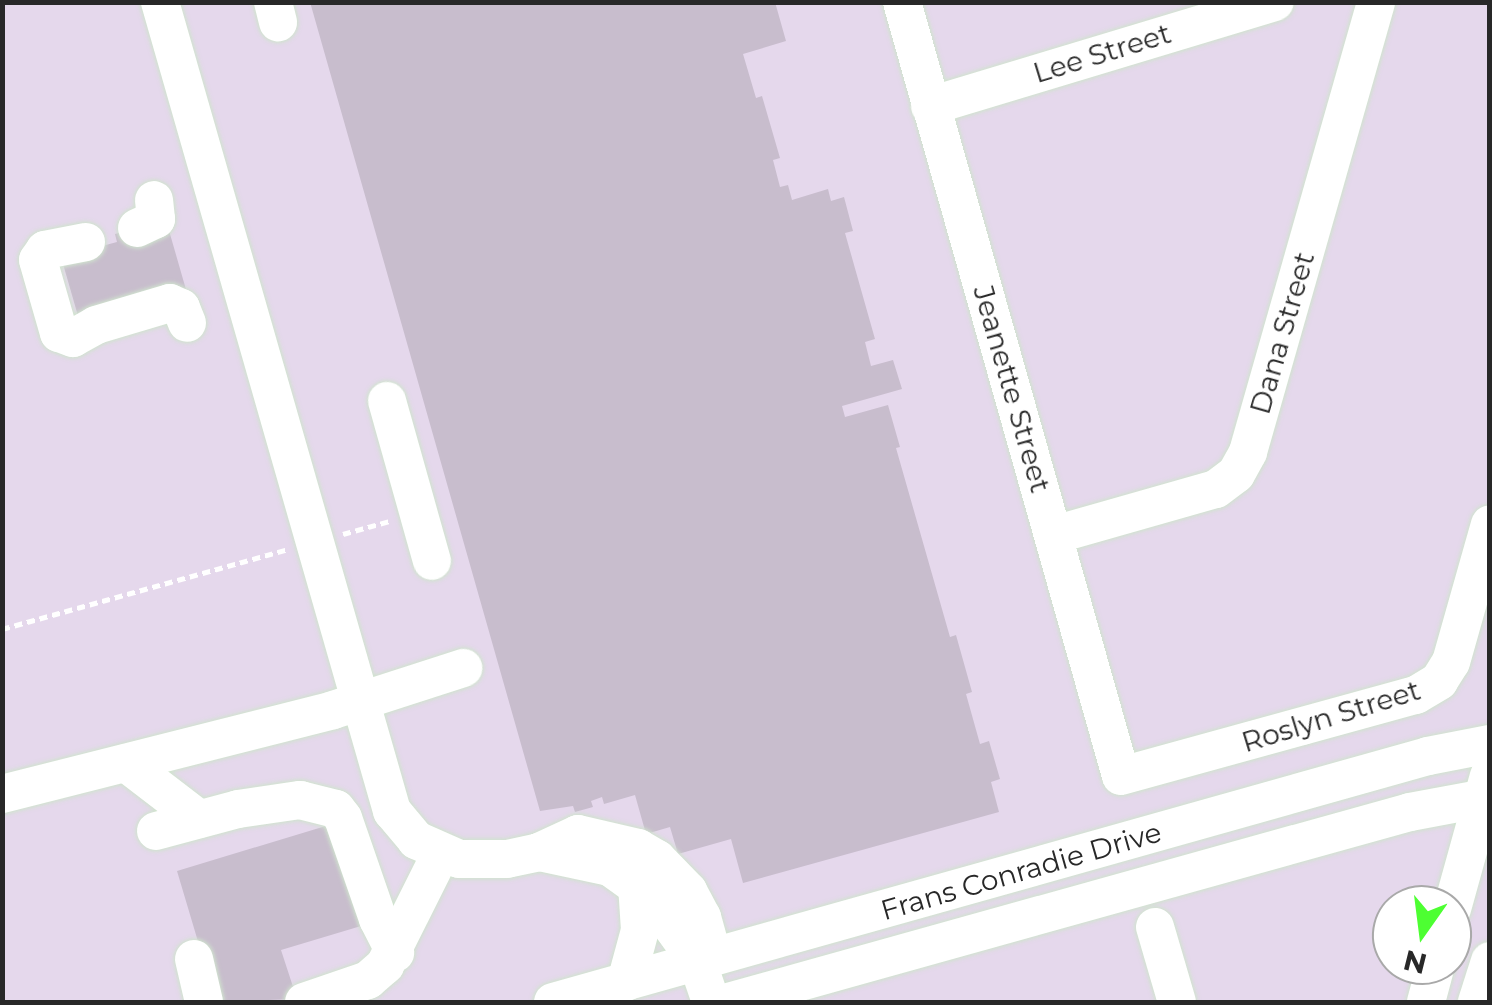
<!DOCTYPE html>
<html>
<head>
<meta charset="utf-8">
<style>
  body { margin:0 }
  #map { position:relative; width:1492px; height:1005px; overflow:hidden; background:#e5d8ec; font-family:Montserrat,sans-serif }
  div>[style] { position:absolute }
  .building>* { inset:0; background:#c8bdcd }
  .path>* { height:5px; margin-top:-2.5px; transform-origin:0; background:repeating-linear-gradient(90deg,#fff 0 8px,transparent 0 13px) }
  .roads { filter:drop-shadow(0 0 2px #d0e3ce) drop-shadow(0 0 2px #d0e3ce) }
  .minor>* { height:38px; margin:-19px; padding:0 19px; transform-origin:19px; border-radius:19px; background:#fff }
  span { translate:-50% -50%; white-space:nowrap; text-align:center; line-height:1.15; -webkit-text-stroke:10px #fff; paint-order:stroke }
  .street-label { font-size:28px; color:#282828 }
  .frame { position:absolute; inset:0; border:5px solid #282828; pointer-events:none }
  .north { position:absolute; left:1372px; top:885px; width:100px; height:100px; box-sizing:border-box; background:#fff; border:2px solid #a9a9a9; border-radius:50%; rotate:194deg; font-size:28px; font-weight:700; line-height:40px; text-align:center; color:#282828 }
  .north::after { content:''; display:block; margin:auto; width:35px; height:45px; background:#4dff32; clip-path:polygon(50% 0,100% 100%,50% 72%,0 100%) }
</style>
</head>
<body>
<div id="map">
  <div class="building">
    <i style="clip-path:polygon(310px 2px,775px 2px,786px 41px,743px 54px,756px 98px,762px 96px,780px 158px,773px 160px,780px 187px,788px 185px,792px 200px,828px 189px,831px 201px,844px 197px,853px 231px,845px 233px,875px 339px,865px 342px,871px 366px,893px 360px,902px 389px,842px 406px,845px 417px,888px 405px,900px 447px,896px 448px,950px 637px,956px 635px,972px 692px,966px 694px,980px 744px,989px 741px,1000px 779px,991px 782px,999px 812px,743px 883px,731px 839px,678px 854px,670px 827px,646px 834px,635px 795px,604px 804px,602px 797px,591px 801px,593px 807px,575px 812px,573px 806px,540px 811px)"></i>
    <i style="clip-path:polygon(168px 227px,187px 293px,80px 323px,61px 257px,117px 242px,115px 234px,137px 228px)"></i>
    <i style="clip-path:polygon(329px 825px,361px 926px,281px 950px,297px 999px,216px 1002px,177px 871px)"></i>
  </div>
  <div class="path">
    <i style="left:343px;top:534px;width:49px;rotate:-15.5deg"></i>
    <i style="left:2px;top:629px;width:298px;rotate:-15.6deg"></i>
  </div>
  <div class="roads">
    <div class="minor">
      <i style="left:160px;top:2px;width:842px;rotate:74deg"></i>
      <i style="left:392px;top:811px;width:38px;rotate:50deg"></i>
      <i style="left:416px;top:840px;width:47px;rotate:23.8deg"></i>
      <i style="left:459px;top:859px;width:48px"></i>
      <i style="left:507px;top:859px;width:33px;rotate:-12deg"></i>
      <i style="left:539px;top:852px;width:43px;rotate:-24.8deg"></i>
      <i style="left:578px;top:834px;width:62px;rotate:13.1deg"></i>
      <i style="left:638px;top:848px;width:22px;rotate:30deg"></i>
      <i style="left:657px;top:859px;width:45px;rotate:45.9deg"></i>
      <i style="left:688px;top:891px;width:30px;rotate:62deg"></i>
      <i style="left:702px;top:917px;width:41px;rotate:74.6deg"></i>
      <i style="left:273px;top:2px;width:21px;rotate:76deg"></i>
      <i style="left:902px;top:2px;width:804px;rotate:74.2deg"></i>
      <i style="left:1121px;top:776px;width:306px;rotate:-15.4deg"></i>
      <i style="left:1416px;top:695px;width:27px;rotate:-31deg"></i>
      <i style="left:1439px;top:681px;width:22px;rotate:-58deg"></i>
      <i style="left:1451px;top:662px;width:143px;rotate:-74.2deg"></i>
      <i style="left:930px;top:106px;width:360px;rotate:-16.8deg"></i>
      <i style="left:137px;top:228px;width:21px;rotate:-25deg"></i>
      <i style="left:156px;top:219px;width:19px;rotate:-96deg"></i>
      <i style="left:86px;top:242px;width:42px;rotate:169deg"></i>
      <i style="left:45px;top:250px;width:12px;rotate:125deg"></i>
      <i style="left:38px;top:260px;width:76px;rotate:74deg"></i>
      <i style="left:59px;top:333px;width:15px;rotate:20deg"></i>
      <i style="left:73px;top:338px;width:26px;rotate:-29deg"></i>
      <i style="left:96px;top:325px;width:77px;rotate:-16.6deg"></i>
      <i style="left:170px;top:303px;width:12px;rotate:24deg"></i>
      <i style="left:181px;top:308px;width:16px;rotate:68deg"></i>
      <i style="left:387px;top:401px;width:166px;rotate:74.3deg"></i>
      <i style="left:1054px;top:535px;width:168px;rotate:-15.9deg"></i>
      <i style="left:1216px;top:489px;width:25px;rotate:-37deg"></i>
      <i style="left:1236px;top:474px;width:25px;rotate:-61deg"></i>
      <i style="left:1248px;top:452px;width:468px;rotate:-74.1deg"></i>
      <i style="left:126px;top:763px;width:92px;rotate:37.5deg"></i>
      <i style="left:2px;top:794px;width:341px;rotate:-14.2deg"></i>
      <i style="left:333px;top:710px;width:137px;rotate:-17.9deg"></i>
      <i style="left:156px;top:831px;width:85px;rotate:-15deg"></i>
      <i style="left:238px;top:809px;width:63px;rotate:-8.3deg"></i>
      <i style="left:300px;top:800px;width:37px;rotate:14deg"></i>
      <i style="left:336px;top:809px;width:11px;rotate:52deg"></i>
      <i style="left:343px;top:818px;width:107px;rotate:70.9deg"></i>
      <i style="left:378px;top:919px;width:38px;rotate:63deg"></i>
      <i style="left:539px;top:852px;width:73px;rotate:11.9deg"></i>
      <i style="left:610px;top:867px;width:48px;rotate:35.7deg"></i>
      <i style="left:649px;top:895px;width:82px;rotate:54deg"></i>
      <i style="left:697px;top:961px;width:43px;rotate:71.1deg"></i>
      <i style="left:1452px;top:909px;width:138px;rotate:-74.5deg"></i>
      <i style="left:1155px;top:927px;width:78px;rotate:73.7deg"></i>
      <i style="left:194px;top:959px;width:44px;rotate:76.9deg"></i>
      <i style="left:626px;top:982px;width:54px;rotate:-74.9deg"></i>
      <i style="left:640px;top:930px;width:45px;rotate:-93.8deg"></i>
      <i style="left:304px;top:1002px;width:68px;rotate:-19deg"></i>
      <i style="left:368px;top:980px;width:23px;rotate:-41deg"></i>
      <i style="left:385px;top:965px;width:125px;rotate:-63.4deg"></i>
      <i style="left:553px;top:1002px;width:909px;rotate:-15.7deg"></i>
      <i style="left:1428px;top:756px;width:63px;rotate:-11deg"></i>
      <i style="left:728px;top:1002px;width:708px;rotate:-15.57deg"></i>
      <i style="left:1410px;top:812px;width:81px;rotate:-10.6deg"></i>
      <i style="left:1426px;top:1002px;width:38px;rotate:-75deg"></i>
      <i style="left:1477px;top:1002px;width:43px;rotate:-72.4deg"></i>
    </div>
  </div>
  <div class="street-label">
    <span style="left:1102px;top:53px;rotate:-17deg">Lee Street</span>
    <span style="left:1282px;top:333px;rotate:-74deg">Dana Street</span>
    <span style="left:1012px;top:389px;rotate:74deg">Jeanette Street</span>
    <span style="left:1331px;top:716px;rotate:-17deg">Roslyn Street</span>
    <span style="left:1021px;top:871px;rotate:-16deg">Frans Conradie Drive</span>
  </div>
  <div class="frame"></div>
  <div class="north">N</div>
</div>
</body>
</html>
